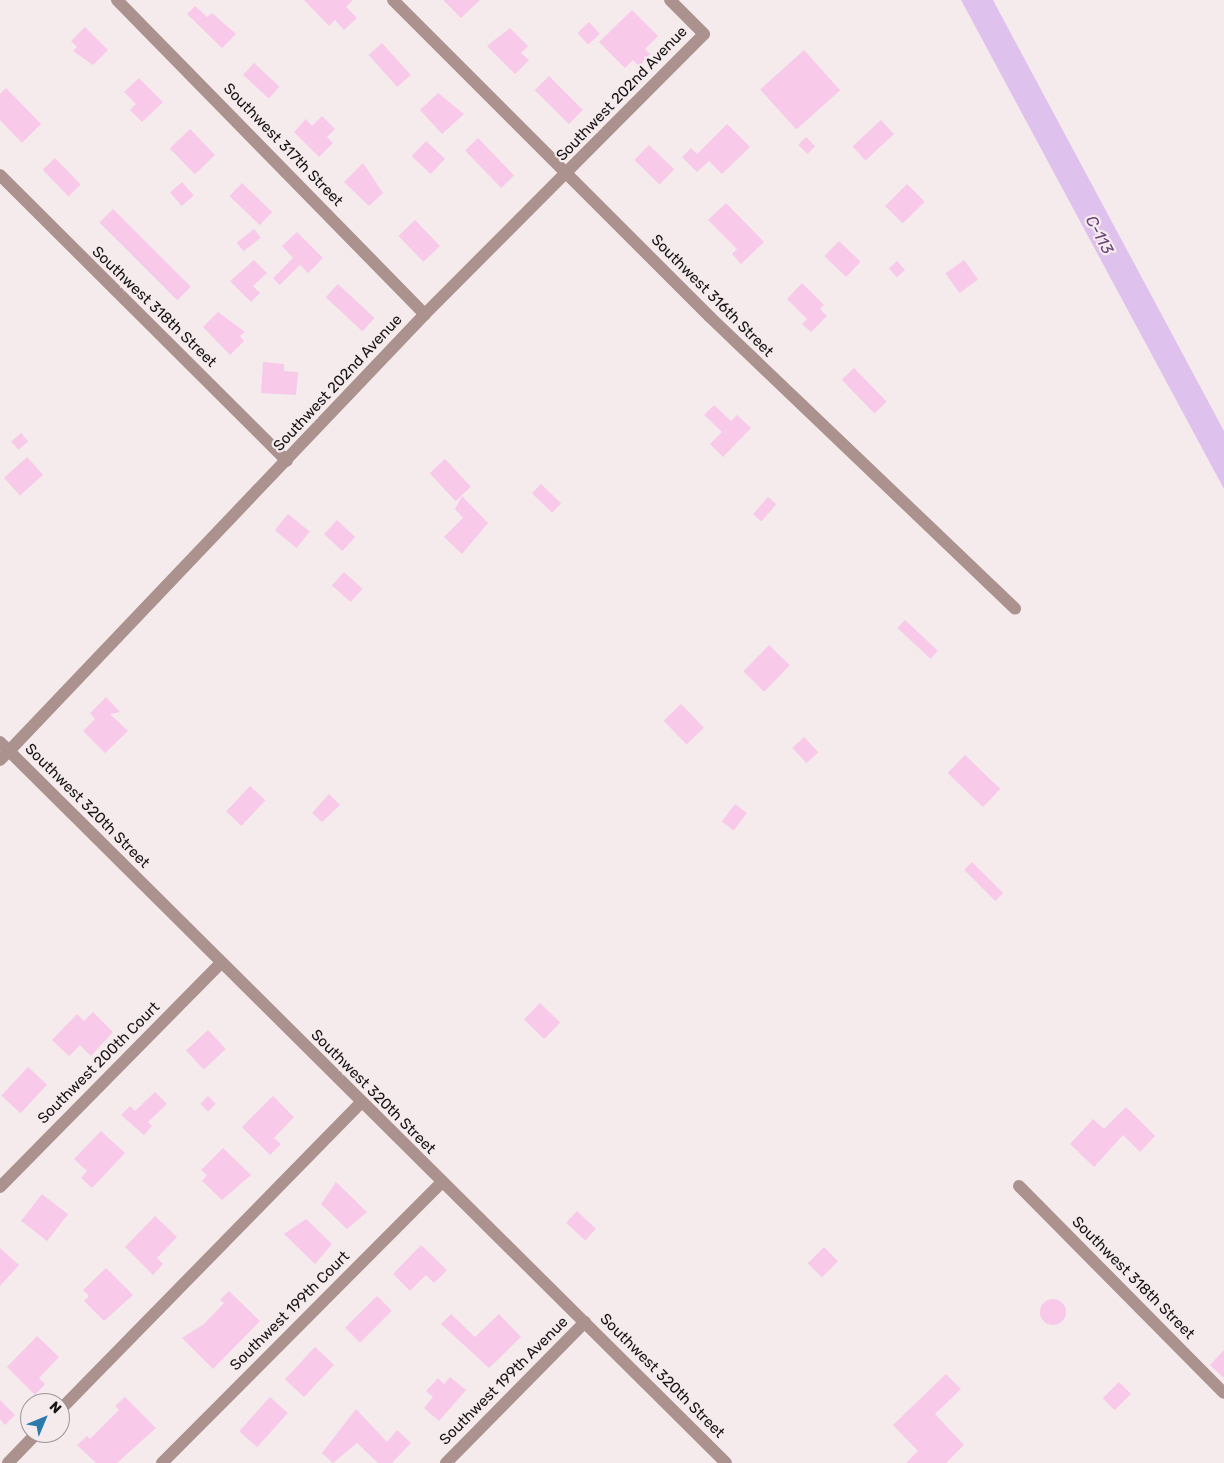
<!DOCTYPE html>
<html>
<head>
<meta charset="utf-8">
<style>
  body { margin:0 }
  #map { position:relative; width:1224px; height:1463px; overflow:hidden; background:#f5ebed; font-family:Rubik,sans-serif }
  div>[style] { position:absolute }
  .water>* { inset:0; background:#dfc1ed }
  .building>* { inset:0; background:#f8c9e8; transform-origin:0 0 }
  .round { border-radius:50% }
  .minor>* { height:12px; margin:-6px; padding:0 6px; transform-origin:6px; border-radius:6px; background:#ab928e }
  .tertiary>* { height:12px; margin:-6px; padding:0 6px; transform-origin:6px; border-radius:6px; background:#ab928e }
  span { translate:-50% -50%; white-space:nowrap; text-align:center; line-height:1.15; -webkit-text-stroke:4.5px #f5ebed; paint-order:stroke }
  .street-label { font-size:15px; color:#181516 }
  .water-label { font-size:16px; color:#6b457c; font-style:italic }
  .north { position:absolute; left:20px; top:1393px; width:50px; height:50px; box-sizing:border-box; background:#f5ebed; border:1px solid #9d9597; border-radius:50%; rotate:45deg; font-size:14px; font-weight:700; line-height:20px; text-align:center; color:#181516 }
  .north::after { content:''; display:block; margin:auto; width:18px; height:22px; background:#2a7aab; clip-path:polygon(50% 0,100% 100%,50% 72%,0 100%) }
</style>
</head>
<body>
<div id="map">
  <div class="water">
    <i style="clip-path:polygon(961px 0,993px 0,1224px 431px,1224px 489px)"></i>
  </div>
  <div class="building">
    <i style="clip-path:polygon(304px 0,353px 0,346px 7px,357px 18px,344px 30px,335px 20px,329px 26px)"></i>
    <i style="clip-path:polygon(443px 0,480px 0,461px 18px)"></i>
    <i style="clip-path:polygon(195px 6px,207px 17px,212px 13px,236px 34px,222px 48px,187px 14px)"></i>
    <i style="clip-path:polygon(632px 10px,658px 36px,645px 49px,650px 54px,639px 66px,633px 60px,625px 68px,599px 42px)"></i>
    <i style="left:589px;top:22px;width:16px;height:16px;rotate:47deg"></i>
    <i style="clip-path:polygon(85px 27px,108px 50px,93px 65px,73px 51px,77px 47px,71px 41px)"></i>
    <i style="clip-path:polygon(510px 28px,528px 46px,521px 53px,529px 60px,515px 74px,487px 46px)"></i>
    <i style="left:382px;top:43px;width:43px;height:18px;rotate:48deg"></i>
    <i style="left:804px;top:50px;width:54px;height:59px;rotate:48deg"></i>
    <i style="left:254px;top:63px;width:35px;height:16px;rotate:43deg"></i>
    <i style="left:549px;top:76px;width:48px;height:20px;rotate:45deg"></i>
    <i style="clip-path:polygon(139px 78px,163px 102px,142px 122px,130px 110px,136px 104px,124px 92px)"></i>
    <i style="clip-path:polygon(6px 88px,41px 124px,22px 143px,0 120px,0 94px)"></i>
    <i style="clip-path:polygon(438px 93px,464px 114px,442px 134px,420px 110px)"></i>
    <i style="clip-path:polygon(322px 116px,335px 129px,327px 137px,333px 143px,319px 157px,294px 132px,306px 119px,312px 126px)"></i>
    <i style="left:881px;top:120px;width:19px;height:39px;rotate:47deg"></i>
    <i style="clip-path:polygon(727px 124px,750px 147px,722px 174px,709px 161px,697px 172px,682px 157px,691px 148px,697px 154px)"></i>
    <i style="left:190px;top:129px;width:36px;height:28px;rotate:46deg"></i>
    <i style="left:806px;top:137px;width:13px;height:11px;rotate:45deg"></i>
    <i style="left:478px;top:138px;width:52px;height:18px;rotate:46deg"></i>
    <i style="left:426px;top:141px;width:26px;height:21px;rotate:43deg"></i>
    <i style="left:649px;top:145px;width:35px;height:21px;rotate:44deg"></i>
    <i style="left:55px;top:158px;width:37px;height:17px;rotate:46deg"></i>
    <i style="clip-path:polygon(363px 163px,383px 193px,369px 206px,344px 182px)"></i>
    <i style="left:182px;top:182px;width:18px;height:16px;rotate:49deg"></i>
    <i style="left:242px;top:183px;width:42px;height:18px;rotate:44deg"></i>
    <i style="left:907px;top:184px;width:25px;height:31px;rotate:45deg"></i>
    <i style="clip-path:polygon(726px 203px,764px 242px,741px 264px,732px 254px,737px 249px,708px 220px)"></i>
    <i style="left:113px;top:209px;width:110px;height:19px;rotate:45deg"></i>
    <i style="left:415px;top:220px;width:36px;height:23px;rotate:46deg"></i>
    <i style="left:254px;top:229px;width:11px;height:22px;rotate:52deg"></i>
    <i style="clip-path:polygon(297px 232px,323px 258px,308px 273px,300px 265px,280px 285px,273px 278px,293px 258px,282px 246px)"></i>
    <i style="left:839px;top:241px;width:30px;height:21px;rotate:44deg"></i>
    <i style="clip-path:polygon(254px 260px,267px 273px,253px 286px,260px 293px,251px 302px,230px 281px)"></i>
    <i style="left:964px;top:260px;width:24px;height:23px;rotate:54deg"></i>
    <i style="left:897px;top:261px;width:12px;height:11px;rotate:48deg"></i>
    <i style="clip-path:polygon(802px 283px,824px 305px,820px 309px,827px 316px,811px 332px,802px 324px,807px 319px,787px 299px)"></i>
    <i style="left:338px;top:284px;width:50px;height:18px;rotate:43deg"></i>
    <i style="clip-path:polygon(218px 312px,245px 332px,240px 336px,244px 341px,230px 355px,203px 327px)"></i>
    <i style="clip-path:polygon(263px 362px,284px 364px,284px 371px,298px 372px,296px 395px,261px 393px)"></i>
    <i style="left:854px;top:368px;width:47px;height:17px;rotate:46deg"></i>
    <i style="clip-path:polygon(714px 405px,731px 421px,737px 415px,751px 428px,723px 457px,710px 444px,722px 432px,704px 415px)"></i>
    <i style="left:21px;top:433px;width:11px;height:13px;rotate:49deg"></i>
    <i style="left:27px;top:457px;width:24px;height:31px;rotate:48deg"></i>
    <i style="left:445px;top:459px;width:38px;height:21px;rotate:47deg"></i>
    <i style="left:541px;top:484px;width:28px;height:13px;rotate:44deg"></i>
    <i style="clip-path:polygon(462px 496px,488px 523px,462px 554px,444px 537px,463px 518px,455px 509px)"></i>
    <i style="left:768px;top:497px;width:11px;height:23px;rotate:41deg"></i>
    <i style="left:288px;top:514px;width:28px;height:21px;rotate:39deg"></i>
    <i style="left:337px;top:520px;width:25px;height:19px;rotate:43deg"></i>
    <i style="left:344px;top:572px;width:25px;height:18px;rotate:42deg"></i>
    <i style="left:905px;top:620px;width:45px;height:11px;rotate:43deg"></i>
    <i style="left:769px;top:645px;width:29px;height:37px;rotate:44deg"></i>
    <i style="clip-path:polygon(106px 697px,120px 712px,110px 714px,128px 731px,105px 753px,83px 731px,95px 719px,90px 713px)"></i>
    <i style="left:681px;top:704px;width:33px;height:24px;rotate:46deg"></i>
    <i style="left:804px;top:737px;width:21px;height:16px;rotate:47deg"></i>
    <i style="left:965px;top:755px;width:49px;height:25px;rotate:44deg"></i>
    <i style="left:250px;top:786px;width:21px;height:35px;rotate:43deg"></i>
    <i style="clip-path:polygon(329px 794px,340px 805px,322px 822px,312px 813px)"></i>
    <i style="left:735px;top:804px;width:15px;height:22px;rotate:37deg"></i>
    <i style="left:972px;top:862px;width:44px;height:11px;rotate:45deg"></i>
    <i style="left:540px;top:1003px;width:28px;height:23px;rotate:44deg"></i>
    <i style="clip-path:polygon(93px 1012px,113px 1032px,91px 1056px,80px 1045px,69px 1056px,52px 1040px,77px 1014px,84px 1021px)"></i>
    <i style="left:208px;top:1030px;width:26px;height:30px;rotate:47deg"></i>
    <i style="left:28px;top:1067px;width:26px;height:39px;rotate:43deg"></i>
    <i style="clip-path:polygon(155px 1092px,167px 1104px,148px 1122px,152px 1126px,144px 1135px,121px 1115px,130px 1106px,135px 1111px)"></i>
    <i style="left:208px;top:1096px;width:11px;height:11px;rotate:45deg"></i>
    <i style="clip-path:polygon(273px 1096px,294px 1117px,274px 1138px,281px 1144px,270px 1155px,242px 1127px)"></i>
    <i style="clip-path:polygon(1126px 1107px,1155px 1136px,1140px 1152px,1123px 1135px,1094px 1167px,1070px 1144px,1093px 1119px,1104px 1129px)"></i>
    <i style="clip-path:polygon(101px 1131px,125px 1153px,92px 1188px,81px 1178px,87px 1171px,74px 1159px)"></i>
    <i style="clip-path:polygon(223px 1148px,251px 1175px,222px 1200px,202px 1181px,207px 1175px,201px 1170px)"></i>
    <i style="clip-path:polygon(336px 1182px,367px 1212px,347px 1229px,321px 1204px)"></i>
    <i style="left:42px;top:1194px;width:33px;height:34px;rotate:38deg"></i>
    <i style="left:577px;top:1211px;width:26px;height:16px;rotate:43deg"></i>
    <i style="clip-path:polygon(155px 1216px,177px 1237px,157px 1258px,163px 1264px,153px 1275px,125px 1247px)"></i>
    <i style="clip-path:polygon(306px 1219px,332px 1244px,315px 1264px,284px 1234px)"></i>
    <i style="clip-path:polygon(421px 1245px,447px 1270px,434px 1283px,426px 1275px,410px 1291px,393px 1274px)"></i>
    <i style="left:824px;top:1247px;width:20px;height:23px;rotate:45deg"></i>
    <i style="clip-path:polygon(0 1248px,19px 1265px,0 1286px)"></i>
    <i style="clip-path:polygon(106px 1268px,133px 1295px,104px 1321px,84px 1301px,89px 1296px,83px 1290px)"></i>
    <i style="clip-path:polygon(229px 1291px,260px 1321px,213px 1369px,182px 1338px,204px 1324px,224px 1303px,220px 1300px)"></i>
    <i style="left:377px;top:1296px;width:21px;height:45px;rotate:45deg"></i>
    <i class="round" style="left:1040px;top:1299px;width:26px;height:26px"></i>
    <i style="clip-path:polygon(451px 1314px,475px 1337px,499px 1314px,521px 1337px,489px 1368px,441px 1324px)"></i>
    <i style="clip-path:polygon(37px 1336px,59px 1357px,39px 1378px,45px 1384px,35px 1395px,7px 1367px)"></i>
    <i style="left:315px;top:1347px;width:26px;height:44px;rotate:43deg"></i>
    <i style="clip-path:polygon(1224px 1350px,1224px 1378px,1210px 1365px)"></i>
    <i style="clip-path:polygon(946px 1374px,961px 1389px,935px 1414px,964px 1445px,946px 1463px,906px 1463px,918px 1451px,893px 1425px)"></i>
    <i style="clip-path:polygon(450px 1377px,466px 1390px,439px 1421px,424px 1408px,433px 1397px,426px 1391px,438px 1378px,444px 1384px)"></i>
    <i style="left:1119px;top:1382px;width:17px;height:23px;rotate:45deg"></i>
    <i style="clip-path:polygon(125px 1397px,156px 1428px,117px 1463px,96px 1463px,77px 1445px,87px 1436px,90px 1439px,119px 1410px,115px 1406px)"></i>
    <i style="left:270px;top:1397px;width:24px;height:46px;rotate:42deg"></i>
    <i style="clip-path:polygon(0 1400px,15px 1415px,5px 1425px,0 1419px)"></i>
    <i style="clip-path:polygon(356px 1409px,387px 1442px,397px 1430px,411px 1443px,392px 1463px,378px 1463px,357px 1443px,333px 1463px,322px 1453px)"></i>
  </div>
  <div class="minor">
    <i style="left:117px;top:0;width:440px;rotate:45.6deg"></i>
    <i style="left:393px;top:0;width:448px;rotate:45deg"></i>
    <i style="left:710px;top:317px;width:422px;rotate:43.7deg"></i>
    <i style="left:0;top:175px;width:405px;rotate:44.9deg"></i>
    <i style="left:9px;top:751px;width:603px;rotate:-46.41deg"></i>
    <i style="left:425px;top:314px;width:395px;rotate:-45.1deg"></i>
    <i style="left:704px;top:34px;width:48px;rotate:-135deg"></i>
    <i style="left:1019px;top:1186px;width:291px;rotate:45.3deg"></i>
    <i style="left:0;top:1187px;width:315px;rotate:-45.4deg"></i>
    <i style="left:60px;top:1410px;width:430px;rotate:-45.6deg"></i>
    <i style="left:8px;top:1463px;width:42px;rotate:-46deg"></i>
    <i style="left:162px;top:1463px;width:395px;rotate:-45.1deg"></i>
    <i style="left:446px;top:1463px;width:198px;rotate:-45.4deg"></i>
  </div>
  <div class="tertiary">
    <i style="left:0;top:742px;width:1023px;rotate:44.8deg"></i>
    <i style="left:0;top:760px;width:13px;rotate:-45deg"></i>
  </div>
  <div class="street-label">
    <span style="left:622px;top:94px;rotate:-46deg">Southwest 202nd Avenue</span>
    <span style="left:283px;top:145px;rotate:46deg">Southwest 317th Street</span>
    <span style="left:712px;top:296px;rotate:45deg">Southwest 316th Street</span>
    <span style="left:154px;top:307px;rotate:44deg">Southwest 318th Street</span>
    <span style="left:338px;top:383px;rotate:-47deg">Southwest 202nd Avenue</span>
    <span style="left:87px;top:806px;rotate:45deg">Southwest 320th Street</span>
    <span style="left:99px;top:1063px;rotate:-45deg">Southwest 200th Court</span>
    <span style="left:373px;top:1092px;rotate:45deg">Southwest 320th Street</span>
    <span style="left:1133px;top:1278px;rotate:45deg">Southwest 318th Street</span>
    <span style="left:290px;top:1311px;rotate:-45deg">Southwest 199th Court</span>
    <span style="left:662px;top:1376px;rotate:45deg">Southwest 320th Street</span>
    <span style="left:504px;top:1381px;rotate:-45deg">Southwest 199th Avenue</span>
  </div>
  <div class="water-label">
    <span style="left:1099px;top:235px;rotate:62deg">C-113</span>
  </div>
  <div class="north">N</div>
</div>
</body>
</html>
